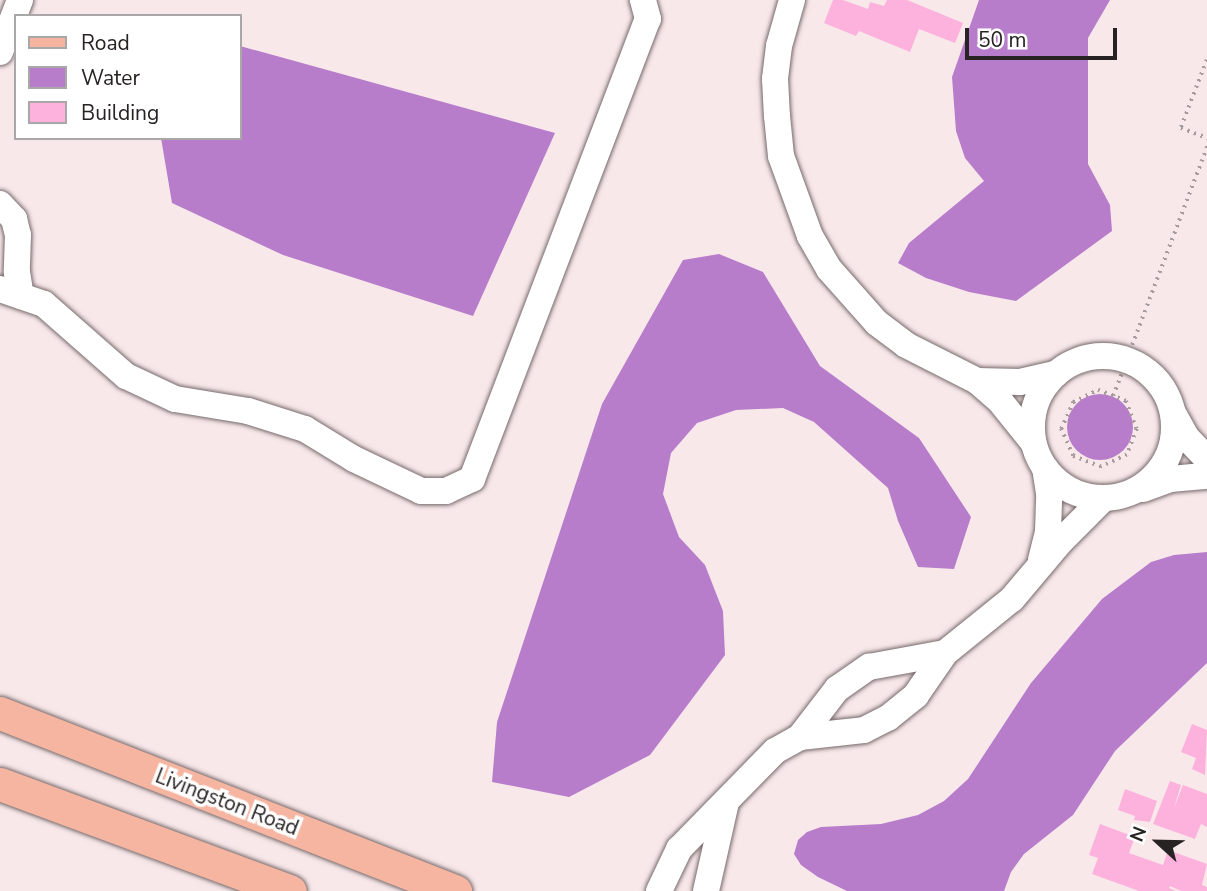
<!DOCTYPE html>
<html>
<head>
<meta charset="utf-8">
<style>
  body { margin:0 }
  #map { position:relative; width:1207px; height:891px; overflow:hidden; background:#f8e8ea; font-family:"Nunito Sans",sans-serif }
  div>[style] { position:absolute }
  .water>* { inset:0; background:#b77dcb }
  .round { border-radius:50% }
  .building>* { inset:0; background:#fcb2dd }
  .path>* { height:3.5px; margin-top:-1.75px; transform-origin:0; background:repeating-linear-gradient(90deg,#a79c9d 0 2px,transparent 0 7px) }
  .roads { filter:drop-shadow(0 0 2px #776a6b) drop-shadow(0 0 2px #776a6b) }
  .minor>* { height:26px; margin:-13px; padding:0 13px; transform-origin:13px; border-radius:13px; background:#fff }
  .minor>.ring { margin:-13px; padding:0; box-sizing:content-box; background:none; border:26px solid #fff; border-radius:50% }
  .major>* { height:33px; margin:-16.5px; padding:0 16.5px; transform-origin:16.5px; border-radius:16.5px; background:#f5b5a1 }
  span { translate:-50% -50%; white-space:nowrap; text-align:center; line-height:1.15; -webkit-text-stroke:7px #fff; paint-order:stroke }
  .street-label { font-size:21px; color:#282323 }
  .legend { position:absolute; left:14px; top:14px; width:228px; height:126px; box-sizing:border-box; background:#fff; border:2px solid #a9a7a7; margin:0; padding:9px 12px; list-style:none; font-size:21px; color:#282323 }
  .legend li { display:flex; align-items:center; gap:14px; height:35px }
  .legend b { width:35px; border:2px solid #a9a7a7 }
  .north { position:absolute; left:1123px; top:807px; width:70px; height:70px; -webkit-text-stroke:5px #fff; paint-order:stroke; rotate:292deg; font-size:19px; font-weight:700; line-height:28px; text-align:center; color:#282323 }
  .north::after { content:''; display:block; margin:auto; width:24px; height:32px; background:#282323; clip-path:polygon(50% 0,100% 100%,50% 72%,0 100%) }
  .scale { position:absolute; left:965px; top:28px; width:152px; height:32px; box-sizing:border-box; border:4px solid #282323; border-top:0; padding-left:9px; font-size:21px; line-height:24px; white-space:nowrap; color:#282323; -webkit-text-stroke:5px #fff; paint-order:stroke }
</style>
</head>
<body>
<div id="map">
  <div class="water">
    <i style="clip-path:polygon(979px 0,1110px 0,1088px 38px,1088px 164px,1110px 205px,1112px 231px,1016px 301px,969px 292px,926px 278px,898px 263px,909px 243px,984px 181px,965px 158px,956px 131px,952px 77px)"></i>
    <i style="clip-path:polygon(240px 46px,555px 133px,473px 316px,283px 255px,172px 203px,161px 138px,240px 138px)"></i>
    <i style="clip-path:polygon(719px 254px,763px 272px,820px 366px,919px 438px,971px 517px,954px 569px,918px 567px,898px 521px,888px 488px,814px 422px,783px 408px,736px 410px,697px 423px,671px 453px,663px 494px,679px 537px,705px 565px,723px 611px,725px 655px,650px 755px,569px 797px,492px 782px,497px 722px,602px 404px,683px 260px)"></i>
    <i class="round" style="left:1067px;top:394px;width:66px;height:66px"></i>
    <i style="clip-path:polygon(1207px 552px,1207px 663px,1115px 751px,1073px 815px,1024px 854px,1011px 872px,1004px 891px,847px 891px,818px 877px,801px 865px,794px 854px,798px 840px,807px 832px,821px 827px,881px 824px,918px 815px,944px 801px,968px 779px,1031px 683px,1102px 599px,1151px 562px,1174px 555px)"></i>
  </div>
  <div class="building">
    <i style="clip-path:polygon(833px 0,843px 0,868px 9px,870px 2px,884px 6px,887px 0,907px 0,963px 23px,955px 43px,919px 29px,910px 52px,859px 31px,856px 36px,824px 23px)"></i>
    <i style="clip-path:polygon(1192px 724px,1207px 730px,1205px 775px,1192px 769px,1196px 758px,1181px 752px)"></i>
    <i style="clip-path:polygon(1170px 781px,1181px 785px,1174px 808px,1183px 785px,1207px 794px,1207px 827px,1201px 824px,1195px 839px,1153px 824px)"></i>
    <i style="clip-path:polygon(1125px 789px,1157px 801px,1150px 822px,1134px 820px,1135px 816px,1118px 810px)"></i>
    <i style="clip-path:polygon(1100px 824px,1135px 837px,1129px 853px,1163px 865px,1168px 850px,1207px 864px,1202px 885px,1207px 887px,1207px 891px,1181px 891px,1170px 886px,1169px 888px,1176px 891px,1139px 891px,1092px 874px,1098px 858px,1089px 855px)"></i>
  </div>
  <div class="path">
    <i style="left:1207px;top:60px;width:73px;rotate:110.9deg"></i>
    <i style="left:1181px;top:128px;width:28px;rotate:21deg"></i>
    <i style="left:1132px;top:345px;width:213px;rotate:-69.3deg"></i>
    <i style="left:1098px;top:390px;width:30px;rotate:21deg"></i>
    <i style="left:1126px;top:401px;width:30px;rotate:69deg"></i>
    <i style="left:1137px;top:429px;width:28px;rotate:111deg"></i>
    <i style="left:1127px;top:455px;width:29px;rotate:155deg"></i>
    <i style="left:1101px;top:467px;width:30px;rotate:-159deg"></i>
    <i style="left:1073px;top:456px;width:30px;rotate:-114deg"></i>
    <i style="left:1061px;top:429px;width:30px;rotate:-66deg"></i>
    <i style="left:1073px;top:402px;width:28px;rotate:-26deg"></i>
    <i style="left:1113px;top:396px;width:25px;rotate:-69deg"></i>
  </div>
  <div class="roads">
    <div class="minor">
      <i style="left:792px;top:0;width:48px;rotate:105.8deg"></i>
      <i style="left:779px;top:46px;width:33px;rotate:97deg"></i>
      <i style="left:775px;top:79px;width:37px;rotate:87deg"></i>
      <i style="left:777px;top:116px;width:40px;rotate:84.3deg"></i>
      <i style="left:781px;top:156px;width:85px;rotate:70.1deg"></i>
      <i style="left:810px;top:236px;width:38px;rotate:60deg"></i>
      <i style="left:829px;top:269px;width:72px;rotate:48.4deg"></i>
      <i style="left:877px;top:323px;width:36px;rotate:37deg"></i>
      <i style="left:906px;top:345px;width:80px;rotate:26.9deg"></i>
      <i style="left:977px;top:381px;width:30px;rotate:41deg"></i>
      <i style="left:1000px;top:401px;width:53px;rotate:51.2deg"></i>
      <i style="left:0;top:52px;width:56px;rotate:-69deg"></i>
      <i style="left:0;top:204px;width:21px;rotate:47deg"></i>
      <i style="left:14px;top:219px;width:16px;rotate:76deg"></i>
      <i style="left:18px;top:235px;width:37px;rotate:92deg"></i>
      <i style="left:17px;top:272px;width:24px;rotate:81deg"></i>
      <i style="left:0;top:289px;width:46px;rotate:18.8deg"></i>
      <i style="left:44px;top:304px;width:109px;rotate:41.3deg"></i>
      <i style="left:126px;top:376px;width:54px;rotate:25.1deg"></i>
      <i style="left:175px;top:399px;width:74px;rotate:9.3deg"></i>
      <i style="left:248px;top:411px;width:60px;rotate:17.5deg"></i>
      <i style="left:305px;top:429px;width:57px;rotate:31.5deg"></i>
      <i style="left:354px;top:459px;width:74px;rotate:25.5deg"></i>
      <i style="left:421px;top:491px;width:25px"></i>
      <i style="left:446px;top:491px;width:29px;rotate:-25deg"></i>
      <i style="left:472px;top:479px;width:493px;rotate:-69.1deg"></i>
      <i style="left:648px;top:19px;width:20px;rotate:-105deg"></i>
      <i class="ring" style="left:1032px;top:356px;width:116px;height:116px"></i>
      <i style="left:977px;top:381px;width:43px;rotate:1.3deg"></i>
      <i style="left:1020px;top:382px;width:37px;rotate:-13deg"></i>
      <i style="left:1173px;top:413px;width:29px;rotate:61deg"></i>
      <i style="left:1187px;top:438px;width:29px;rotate:46deg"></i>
      <i style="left:1143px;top:489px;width:29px;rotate:-20deg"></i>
      <i style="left:1170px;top:479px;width:37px;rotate:-5deg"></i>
      <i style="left:1041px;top:560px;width:30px;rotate:-76deg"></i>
      <i style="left:1048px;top:531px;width:38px;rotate:-88deg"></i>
      <i style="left:1049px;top:493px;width:25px;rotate:-99deg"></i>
      <i style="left:800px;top:737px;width:61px;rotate:-52.4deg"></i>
      <i style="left:837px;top:689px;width:39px;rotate:-35deg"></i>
      <i style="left:869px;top:667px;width:77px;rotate:-10.4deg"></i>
      <i style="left:659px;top:891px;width:47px;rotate:-64.5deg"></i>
      <i style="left:679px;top:849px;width:137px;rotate:-45.6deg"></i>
      <i style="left:775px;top:751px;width:29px;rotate:-29deg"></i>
      <i style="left:800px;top:737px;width:64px;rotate:-6.2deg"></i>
      <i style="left:864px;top:730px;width:27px;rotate:-27deg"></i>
      <i style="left:888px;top:718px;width:36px;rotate:-39deg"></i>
      <i style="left:916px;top:695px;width:51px;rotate:-55.4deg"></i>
      <i style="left:945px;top:653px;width:86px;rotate:-38.9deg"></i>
      <i style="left:1012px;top:599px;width:76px;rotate:-49.8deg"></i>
      <i style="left:1061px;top:541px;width:59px;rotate:-45deg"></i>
      <i style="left:706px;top:891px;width:91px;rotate:-77.3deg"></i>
    </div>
    <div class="major">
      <i style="left:0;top:713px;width:489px;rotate:21.4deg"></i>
      <i style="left:0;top:784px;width:309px;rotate:20.3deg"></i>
    </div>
  </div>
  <div class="street-label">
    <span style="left:227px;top:802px;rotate:21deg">Livingston Road</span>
  </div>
  <ul class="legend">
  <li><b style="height:9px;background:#f5b5a1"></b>Road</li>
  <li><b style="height:19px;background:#b77dcb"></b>Water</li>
  <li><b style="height:19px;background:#fcb2dd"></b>Building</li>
  </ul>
  <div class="north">N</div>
  <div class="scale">50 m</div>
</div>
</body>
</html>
